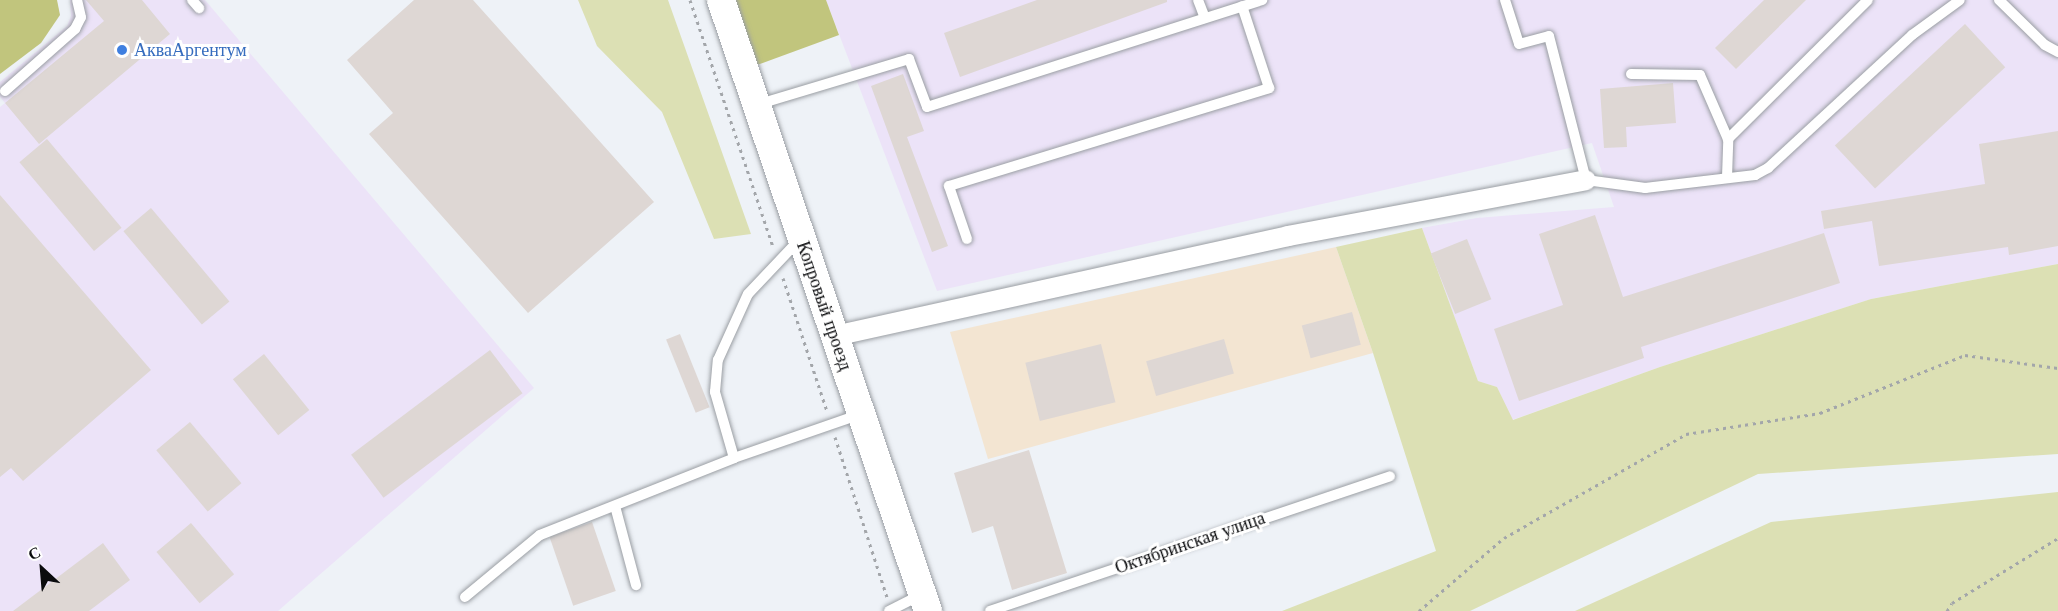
<!DOCTYPE html>
<html>
<head>
<meta charset="utf-8">
<style>
  body { margin:0 }
  #map { position:relative; width:2058px; height:611px; overflow:hidden; background:#eef2f7; font-family:"Libre Baskerville",serif }
  div>[style] { position:absolute }
  .commercial>* { inset:0; background:#f3e5d2 }
  .industrial>* { inset:0; background:#ece3f8 }
  .green>* { inset:0; background:#dce0b4 }
  .forest>* { inset:0; background:#c1c57d }
  .building>* { inset:0; background:#ded7d4; transform-origin:0 0 }
  .path>* { height:3px; margin-top:-1.5px; transform-origin:0; background:repeating-linear-gradient(90deg,#a3a6aa 0 3px,transparent 0 7.5px) }
  .roads { filter:drop-shadow(0 0 2px #9a9ea3) drop-shadow(0 0 2px #9a9ea3) }
  .service>* { height:10px; margin:-5px; padding:0 5px; transform-origin:5px; border-radius:5px; background:#fff }
  .minor>* { height:20px; margin:-10px; padding:0 10px; transform-origin:10px; border-radius:10px; background:#fff }
  .secondary>* { height:28px; margin:-14px; padding:0 14px; transform-origin:14px; border-radius:14px; background:#fff }
  .dots>* { width:16px; height:16px; translate:-50% -50%; box-sizing:border-box; border:3px solid #fff; border-radius:50% }
  span { translate:-50% -50%; white-space:nowrap; text-align:center; line-height:1.15; -webkit-text-stroke:6px #fff; paint-order:stroke }
  .shop-label { font-size:18px; color:#366cbe }
  .left { translate:0 -50%; text-align:left }
  .street-label { font-size:18px; color:#0a0b0d }
  .north { position:absolute; left:12px; top:539px; width:60px; height:60px; -webkit-text-stroke:4px #fff; paint-order:stroke; rotate:334deg; font-size:16px; font-weight:700; line-height:24px; text-align:center; color:#0a0b0d }
  .north::after { content:''; display:block; margin:auto; width:21px; height:27px; background:#0a0b0d; clip-path:polygon(50% 0,100% 100%,50% 72%,0 100%) }
</style>
</head>
<body>
<div id="map">
  <div class="commercial">
    <i style="clip-path:polygon(1336px 247px,1373px 353px,988px 459px,950px 332px)"></i>
  </div>
  <div class="industrial">
    <i style="clip-path:polygon(70px 0,205px 0,534px 388px,278px 611px,0 611px,0 107px,5px 103px,0 97px,0 82px,67px 26px,71px 16px)"></i>
    <i style="clip-path:polygon(826px 0,2058px 0,2058px 264px,1871px 299px,1660px 367px,1512px 420px,1497px 387px,1478px 381px,1422px 228px,1477px 218px,1614px 207px,1592px 143px,937px 291px)"></i>
  </div>
  <div class="green">
    <i style="clip-path:polygon(578px 0,668px 0,751px 234px,714px 239px,662px 112px,597px 46px)"></i>
    <i style="clip-path:polygon(1422px 228px,1478px 381px,1497px 387px,1513px 420px,1660px 367px,1871px 299px,2058px 264px,2058px 454px,1758px 474px,1470px 611px,1282px 611px,1436px 551px,1373px 353px,1336px 247px)"></i>
    <i style="clip-path:polygon(2058px 492px,2058px 611px,1575px 611px,1771px 522px)"></i>
  </div>
  <div class="forest">
    <i style="clip-path:polygon(0 0,57px 0,60px 15px,41px 43px,0 74px)"></i>
    <i style="clip-path:polygon(735px 0,826px 0,839px 35px,757px 65px)"></i>
  </div>
  <div class="building">
    <i style="clip-path:polygon(86px 0,142px 0,170px 34px,39px 144px,5px 103px,104px 21px)"></i>
    <i style="clip-path:polygon(414px 0,473px 0,654px 202px,528px 313px,369px 134px,393px 113px,347px 60px)"></i>
    <i style="clip-path:polygon(1037px 0,1167px 0,1167px 2px,960px 77px,944px 33px)"></i>
    <i style="clip-path:polygon(1764px 0,1806px 0,1736px 69px,1715px 48px)"></i>
    <i style="left:1965px;top:24px;width:59px;height:178px;rotate:47deg"></i>
    <i style="clip-path:polygon(903px 74px,924px 131px,907px 137px,948px 246px,932px 252px,871px 86px)"></i>
    <i style="clip-path:polygon(1673px 83px,1676px 123px,1626px 127px,1627px 147px,1604px 148px,1600px 89px)"></i>
    <i style="clip-path:polygon(2058px 131px,2058px 246px,2009px 255px,2008px 247px,1879px 266px,1872px 221px,1824px 229px,1821px 211px,1985px 184px,1979px 144px)"></i>
    <i style="left:47px;top:139px;width:116px;height:36px;rotate:50deg"></i>
    <i style="clip-path:polygon(0 195px,151px 370px,23px 481px,11px 468px,0 477px)"></i>
    <i style="left:151px;top:208px;width:122px;height:36px;rotate:50deg"></i>
    <i style="clip-path:polygon(1595px 215px,1623px 297px,1824px 233px,1840px 283px,1641px 347px,1644px 358px,1519px 401px,1494px 329px,1563px 305px,1539px 234px)"></i>
    <i style="left:1467px;top:239px;width:65px;height:39px;rotate:68deg"></i>
    <i style="left:1352px;top:312px;width:34px;height:52px;rotate:75deg"></i>
    <i style="left:680px;top:334px;width:79px;height:15px;rotate:68deg"></i>
    <i style="left:1224px;top:339px;width:36px;height:81px;rotate:74deg"></i>
    <i style="left:1101px;top:344px;width:60px;height:78px;rotate:76deg"></i>
    <i style="left:490px;top:350px;width:54px;height:174px;rotate:53deg"></i>
    <i style="left:264px;top:354px;width:72px;height:40px;rotate:51deg"></i>
    <i style="left:190px;top:422px;width:80px;height:44px;rotate:50deg"></i>
    <i style="clip-path:polygon(1029px 450px,1067px 573px,1012px 590px,993px 526px,972px 533px,954px 473px)"></i>
    <i style="left:592px;top:522px;width:73px;height:45px;rotate:71deg"></i>
    <i style="left:191px;top:523px;width:67px;height:45px;rotate:50deg"></i>
    <i style="clip-path:polygon(103px 543px,130px 580px,89px 611px,13px 611px)"></i>
  </div>
  <div class="path">
    <i style="left:690px;top:0;width:260px;rotate:71.4deg"></i>
    <i style="left:783px;top:278px;width:140px;rotate:71.7deg"></i>
    <i style="left:835px;top:437px;width:168px;rotate:72deg"></i>
    <i style="left:1419px;top:611px;width:112px;rotate:-40.7deg"></i>
    <i style="left:1504px;top:538px;width:210px;rotate:-29.7deg"></i>
    <i style="left:1686px;top:434px;width:136px;rotate:-8.9deg"></i>
    <i style="left:1820px;top:413px;width:156px;rotate:-21.8deg"></i>
    <i style="left:1965px;top:355px;width:94px;rotate:8deg"></i>
    <i style="left:1947px;top:611px;width:9px;rotate:-58deg"></i>
    <i style="left:1952px;top:603px;width:124px;rotate:-31.5deg"></i>
  </div>
  <div class="roads">
    <div class="service">
      <i style="left:192px;top:0;width:11px;rotate:49deg"></i>
      <i style="left:1198px;top:0;width:19px;rotate:69deg"></i>
      <i style="left:1505px;top:0;width:46px;rotate:72.3deg"></i>
      <i style="left:1519px;top:44px;width:31px;rotate:-15deg"></i>
      <i style="left:1549px;top:36px;width:149px;rotate:75.6deg"></i>
      <i style="left:1586px;top:180px;width:60px;rotate:7.7deg"></i>
      <i style="left:1645px;top:188px;width:111px;rotate:-6.7deg"></i>
      <i style="left:1755px;top:175px;width:15px;rotate:-28deg"></i>
      <i style="left:1768px;top:168px;width:196px;rotate:-42.7deg"></i>
      <i style="left:1912px;top:35px;width:59px;rotate:-36.1deg"></i>
      <i style="left:1999px;top:0;width:64px;rotate:44.4deg"></i>
      <i style="left:2045px;top:45px;width:15px;rotate:28deg"></i>
      <i style="left:1631px;top:74px;width:69px;rotate:0.8deg"></i>
      <i style="left:1700px;top:75px;width:70px;rotate:66.4deg"></i>
      <i style="left:5px;top:91px;width:94px;rotate:-41.5deg"></i>
      <i style="left:75px;top:29px;width:13px;rotate:-63deg"></i>
      <i style="left:81px;top:17px;width:17px;rotate:-103deg"></i>
      <i style="left:756px;top:105px;width:160px;rotate:-16.7deg"></i>
      <i style="left:909px;top:59px;width:51px;rotate:69.4deg"></i>
      <i style="left:927px;top:107px;width:352px;rotate:-17.7deg"></i>
      <i style="left:1727px;top:177px;width:38px;rotate:-88deg"></i>
      <i style="left:1728px;top:139px;width:197px;rotate:-44.8deg"></i>
      <i style="left:967px;top:239px;width:56px;rotate:-108.8deg"></i>
      <i style="left:949px;top:186px;width:335px;rotate:-17deg"></i>
      <i style="left:1269px;top:88px;width:86px;rotate:-108.2deg"></i>
      <i style="left:734px;top:458px;width:69px;rotate:-106.1deg"></i>
      <i style="left:715px;top:392px;width:32px;rotate:-85deg"></i>
      <i style="left:718px;top:360px;width:72px;rotate:-65.6deg"></i>
      <i style="left:748px;top:294px;width:74px;rotate:-46.6deg"></i>
      <i style="left:615px;top:506px;width:82px;rotate:75.1deg"></i>
      <i style="left:465px;top:597px;width:97px;rotate:-39.6deg"></i>
      <i style="left:540px;top:535px;width:209px;rotate:-21.6deg"></i>
      <i style="left:734px;top:458px;width:134px;rotate:-19.1deg"></i>
      <i style="left:889px;top:611px;width:37px;rotate:-27deg"></i>
      <i style="left:990px;top:611px;width:422px;rotate:-18.6deg"></i>
    </div>
    <div class="minor">
      <i style="left:834px;top:336px;width:465px;rotate:-12.4deg"></i>
      <i style="left:1288px;top:236px;width:303px;rotate:-10.6deg"></i>
    </div>
    <div class="secondary">
      <i style="left:721px;top:0;width:645px;rotate:71.28deg"></i>
    </div>
  </div>
  <div class="dots">
    <i style="left:122px;top:50px;background:#3f7fe0"></i>
  </div>
  <div class="shop-label">
    <span class="left" style="left:134px;top:50px">АкваАргентум</span>
  </div>
  <div class="street-label">
    <span style="left:824px;top:306px;rotate:71deg">Копровый проезд</span>
    <span style="left:1190px;top:543px;rotate:-19deg">Октябринская улица</span>
  </div>
  <div class="north">С</div>
</div>
</body>
</html>
